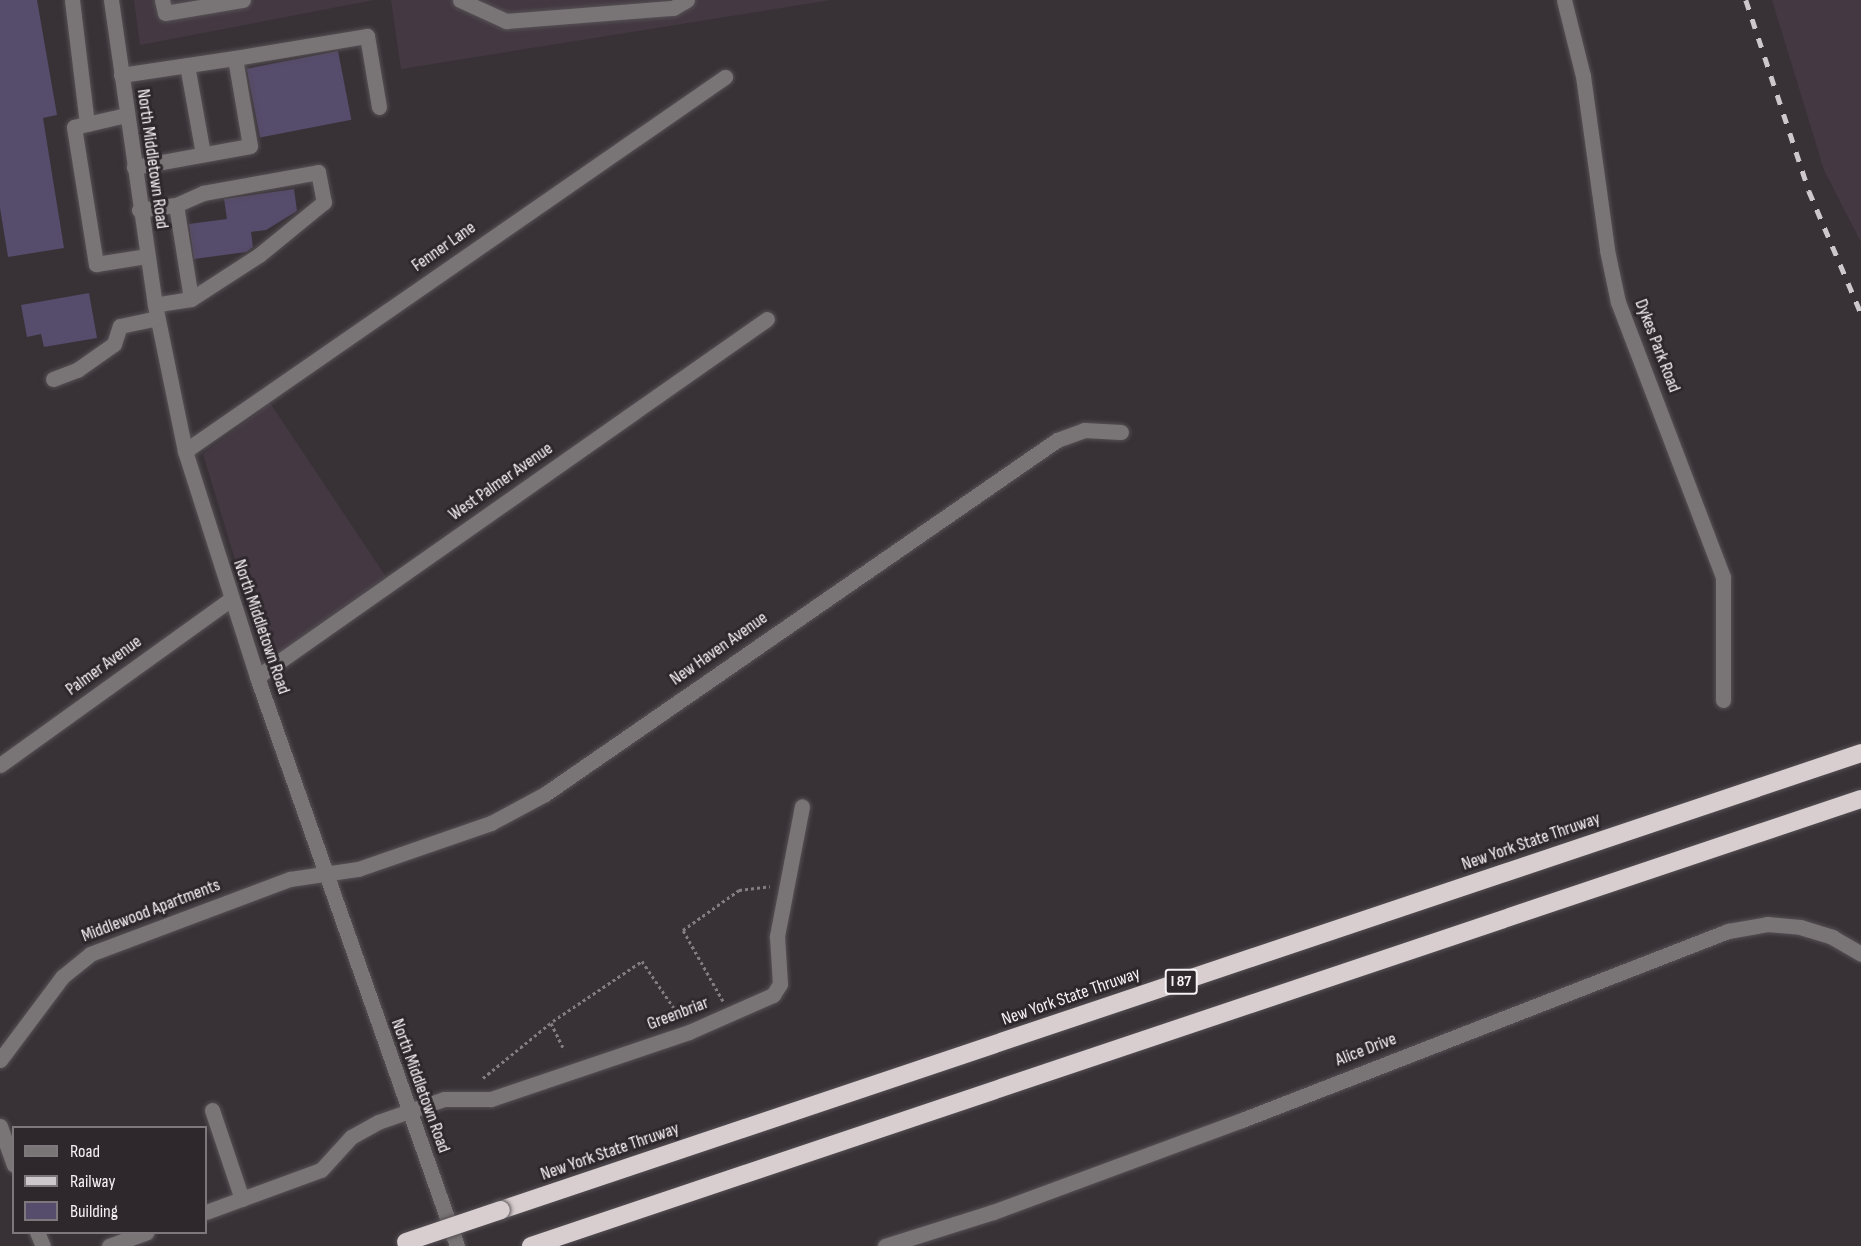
<!DOCTYPE html>
<html>
<head>
<meta charset="utf-8">
<style>
  body { margin:0 }
  #map { position:relative; width:1861px; height:1246px; overflow:hidden; background:#383237; font-family:"Sofia Sans Condensed",sans-serif }
  div>[style] { position:absolute }
  .built>* { inset:0; background:#443942 }
  .building>* { inset:0; background:#564c6b; transform-origin:0 0 }
  .path>* { height:3px; margin-top:-1.5px; transform-origin:0; background:repeating-linear-gradient(90deg,#827d81 0 3px,transparent 0 6px) }
  .roads { filter:drop-shadow(0 0 2px #565155) drop-shadow(0 0 2px #565155) }
  .minor>* { height:15px; margin:-7.5px; padding:0 7.5px; transform-origin:7.5px; border-radius:7.5px; background:#797576 }
  .highway>* { height:18px; margin:-9px; padding:0 9px; transform-origin:9px; border-radius:9px; background:#d8ced0 }
  .rail>* { height:4.5px; margin-top:-2.25px; transform-origin:0; background:repeating-linear-gradient(90deg,#ccc8cb 0 10px,transparent 0 20px) }
  .bridges { filter:drop-shadow(0 0 2px #565155) drop-shadow(0 0 2px #565155) }
  .highway-bridge>* { height:18px; margin:-9px; padding:0 9px; transform-origin:9px; border-radius:9px; background:#d8ced0 }
  span { translate:-50% -50%; white-space:nowrap; text-align:center; line-height:1.15; -webkit-text-stroke:6px #2e282d; paint-order:stroke }
  .shield-label span { padding:2px 4px; background:#2e282d; border:2px solid; border-radius:4px; -webkit-text-stroke-width:0 }
  .shield-label { font-size:16px; color:#f5f1f4; font-weight:700 }
  .street-label { font-size:18px; color:#f5f1f4 }
  .legend { position:absolute; left:12px; top:1126px; width:195px; height:108px; box-sizing:border-box; background:#2e282d; border:2px solid #7e787d; margin:0; padding:8px 10px; list-style:none; font-size:18px; color:#f5f1f4 }
  .legend li { display:flex; align-items:center; gap:12px; height:30px }
  .legend b { width:30px; border:2px solid #7e787d }
</style>
</head>
<body>
<div id="map">
  <div class="built">
    <i style="clip-path:polygon(134px 0,374px 0,140px 45px)"></i>
    <i style="clip-path:polygon(391px 0,831px 0,401px 69px)"></i>
    <i style="clip-path:polygon(1772px 0,1861px 0,1861px 242px,1824px 170px)"></i>
    <i style="clip-path:polygon(270px 403px,386px 577px,266px 662px,203px 454px)"></i>
  </div>
  <div class="building">
    <i style="clip-path:polygon(0 0,37px 0,57px 115px,43px 118px,64px 248px,8px 257px,0 208px)"></i>
    <i style="left:338px;top:51px;width:70px;height:93px;rotate:79deg"></i>
    <i style="clip-path:polygon(294px 189px,297px 211px,266px 230px,251px 232px,253px 247px,246px 252px,194px 259px,189px 224px,227px 219px,224px 199px)"></i>
    <i style="clip-path:polygon(89px 293px,97px 338px,44px 347px,41px 334px,27px 337px,21px 305px)"></i>
  </div>
  <div class="path">
    <i style="left:723px;top:1001px;width:81px;rotate:-119.4deg"></i>
    <i style="left:683px;top:930px;width:69px;rotate:-35.5deg"></i>
    <i style="left:739px;top:890px;width:31px;rotate:-7deg"></i>
    <i style="left:551px;top:1023px;width:30px;rotate:64deg"></i>
    <i style="left:483px;top:1078px;width:90px;rotate:-39.2deg"></i>
    <i style="left:553px;top:1021px;width:107px;rotate:-34deg"></i>
    <i style="left:642px;top:961px;width:71px;rotate:55.9deg"></i>
  </div>
  <div class="roads">
    <div class="minor">
      <i style="left:72px;top:0;width:125px;rotate:83.1deg"></i>
      <i style="left:111px;top:0;width:308px;rotate:81.8deg"></i>
      <i style="left:155px;top:305px;width:149px;rotate:78.4deg"></i>
      <i style="left:185px;top:451px;width:237px;rotate:72.3deg"></i>
      <i style="left:257px;top:677px;width:603px;rotate:70.63deg"></i>
      <i style="left:162px;top:0;width:13px;rotate:77deg"></i>
      <i style="left:165px;top:13px;width:79px;rotate:-9.5deg"></i>
      <i style="left:460px;top:0;width:51px;rotate:24.5deg"></i>
      <i style="left:506px;top:21px;width:168px;rotate:-4.5deg"></i>
      <i style="left:673px;top:8px;width:16px;rotate:-30deg"></i>
      <i style="left:1564px;top:0;width:78px;rotate:76deg"></i>
      <i style="left:1583px;top:76px;width:176px;rotate:82.1deg"></i>
      <i style="left:1607px;top:250px;width:53px;rotate:78.1deg"></i>
      <i style="left:1618px;top:302px;width:294px;rotate:69.1deg"></i>
      <i style="left:1723px;top:577px;width:123px;rotate:90deg"></i>
      <i style="left:235px;top:58px;width:134px;rotate:-9.5deg"></i>
      <i style="left:367px;top:36px;width:72px;rotate:80.4deg"></i>
      <i style="left:187px;top:65px;width:90px;rotate:79.8deg"></i>
      <i style="left:121px;top:75px;width:115px;rotate:-8.5deg"></i>
      <i style="left:235px;top:58px;width:89px;rotate:80.3deg"></i>
      <i style="left:250px;top:146px;width:118px;rotate:169.7deg"></i>
      <i style="left:126px;top:115px;width:53px;rotate:167deg"></i>
      <i style="left:74px;top:127px;width:139px;rotate:80.9deg"></i>
      <i style="left:96px;top:264px;width:52px;rotate:-8.9deg"></i>
      <i style="left:176px;top:205px;width:30px;rotate:-24deg"></i>
      <i style="left:203px;top:193px;width:117px;rotate:-10.3deg"></i>
      <i style="left:318px;top:172px;width:31px;rotate:79deg"></i>
      <i style="left:324px;top:202px;width:84px;rotate:140.8deg"></i>
      <i style="left:259px;top:255px;width:81px;rotate:147.1deg"></i>
      <i style="left:139px;top:210px;width:37px;rotate:-8deg"></i>
      <i style="left:176px;top:205px;width:95px;rotate:80.9deg"></i>
      <i style="left:191px;top:299px;width:36px;rotate:171deg"></i>
      <i style="left:53px;top:379px;width:26px;rotate:-21deg"></i>
      <i style="left:77px;top:370px;width:45px;rotate:-35.1deg"></i>
      <i style="left:114px;top:344px;width:19px;rotate:-72deg"></i>
      <i style="left:120px;top:326px;width:38px;rotate:-12deg"></i>
      <i style="left:185px;top:451px;width:657px;rotate:-34.71deg"></i>
      <i style="left:257px;top:677px;width:623px;rotate:-35.07deg"></i>
      <i style="left:0;top:765px;width:284px;rotate:-35.7deg"></i>
      <i style="left:0;top:1060px;width:104px;rotate:-53.2deg"></i>
      <i style="left:62px;top:977px;width:36px;rotate:-39deg"></i>
      <i style="left:90px;top:954px;width:214px;rotate:-20.6deg"></i>
      <i style="left:290px;top:879px;width:69px;rotate:-8.4deg"></i>
      <i style="left:358px;top:869px;width:141px;rotate:-19.1deg"></i>
      <i style="left:491px;top:823px;width:61px;rotate:-28.2deg"></i>
      <i style="left:545px;top:794px;width:622px;rotate:-34.66deg"></i>
      <i style="left:1057px;top:440px;width:29px;rotate:-20deg"></i>
      <i style="left:1084px;top:430px;width:37px;rotate:3deg"></i>
      <i style="left:212px;top:1110px;width:94px;rotate:71.4deg"></i>
      <i style="left:0;top:1126px;width:41px;rotate:70.3deg"></i>
      <i style="left:206px;top:1212px;width:122px;rotate:-20.1deg"></i>
      <i style="left:321px;top:1170px;width:45px;rotate:-47.7deg"></i>
      <i style="left:351px;top:1137px;width:31px;rotate:-29deg"></i>
      <i style="left:378px;top:1122px;width:70px;rotate:-19.2deg"></i>
      <i style="left:444px;top:1099px;width:47px"></i>
      <i style="left:491px;top:1099px;width:209px;rotate:-18.7deg"></i>
      <i style="left:689px;top:1032px;width:92px;rotate:-23.8deg"></i>
      <i style="left:773px;top:995px;width:13px;rotate:-58deg"></i>
      <i style="left:780px;top:984px;width:48px;rotate:-93.6deg"></i>
      <i style="left:777px;top:936px;width:132px;rotate:-79.1deg"></i>
      <i style="left:37px;top:1232px;width:15px;rotate:67deg"></i>
      <i style="left:109px;top:1246px;width:40px;rotate:-20.2deg"></i>
      <i style="left:885px;top:1246px;width:113px;rotate:-17.5deg"></i>
      <i style="left:993px;top:1212px;width:265px;rotate:-20.3deg"></i>
      <i style="left:1242px;top:1120px;width:521px;rotate:-21.25deg"></i>
      <i style="left:1728px;top:931px;width:40px;rotate:-10deg"></i>
      <i style="left:1767px;top:924px;width:33px;rotate:5deg"></i>
      <i style="left:1800px;top:927px;width:34px;rotate:17deg"></i>
      <i style="left:1832px;top:937px;width:34px;rotate:30deg"></i>
    </div>
    <div class="highway">
      <i style="left:501px;top:1210px;width:1435px;rotate:-18.57deg"></i>
      <i style="left:531px;top:1246px;width:1403px;rotate:-18.58deg"></i>
    </div>
  </div>
  <div class="rail">
    <i style="left:1746px;top:0;width:201px;rotate:71.7deg"></i>
    <i style="left:1809px;top:191px;width:133px;rotate:66.9deg"></i>
  </div>
  <div class="bridges">
    <div class="highway-bridge">
      <i style="left:406px;top:1242px;width:100px;rotate:-18.6deg"></i>
    </div>
  </div>
  <div class="shield-label">
    <span style="left:1181px;top:982px">I 87</span>
  </div>
  <div class="street-label">
    <span style="left:152px;top:159px;rotate:82deg">North Middletown Road</span>
    <span style="left:444px;top:247px;rotate:-35deg">Fenner Lane</span>
    <span style="left:1657px;top:346px;rotate:69deg">Dykes Park Road</span>
    <span style="left:501px;top:482px;rotate:-35deg">West Palmer Avenue</span>
    <span style="left:261px;top:627px;rotate:71deg">North Middletown Road</span>
    <span style="left:719px;top:649px;rotate:-35deg">New Haven Avenue</span>
    <span style="left:104px;top:666px;rotate:-36deg">Palmer Avenue</span>
    <span style="left:1531px;top:842px;rotate:-19deg">New York State Thruway</span>
    <span style="left:151px;top:911px;rotate:-21deg">Middlewood Apartments</span>
    <span style="left:1071px;top:997px;rotate:-19deg">New York State Thruway</span>
    <span style="left:678px;top:1014px;rotate:-21deg">Greenbriar</span>
    <span style="left:1366px;top:1050px;rotate:-21deg">Alice Drive</span>
    <span style="left:420px;top:1086px;rotate:70deg">North Middletown Road</span>
    <span style="left:610px;top:1152px;rotate:-19deg">New York State Thruway</span>
  </div>
  <ul class="legend">
  <li><b style="height:8px;background:#797576"></b>Road</li>
  <li><b style="height:8px;background:#ccc8cb"></b>Railway</li>
  <li><b style="height:16px;background:#564c6b"></b>Building</li>
  </ul>
</div>
</body>
</html>
